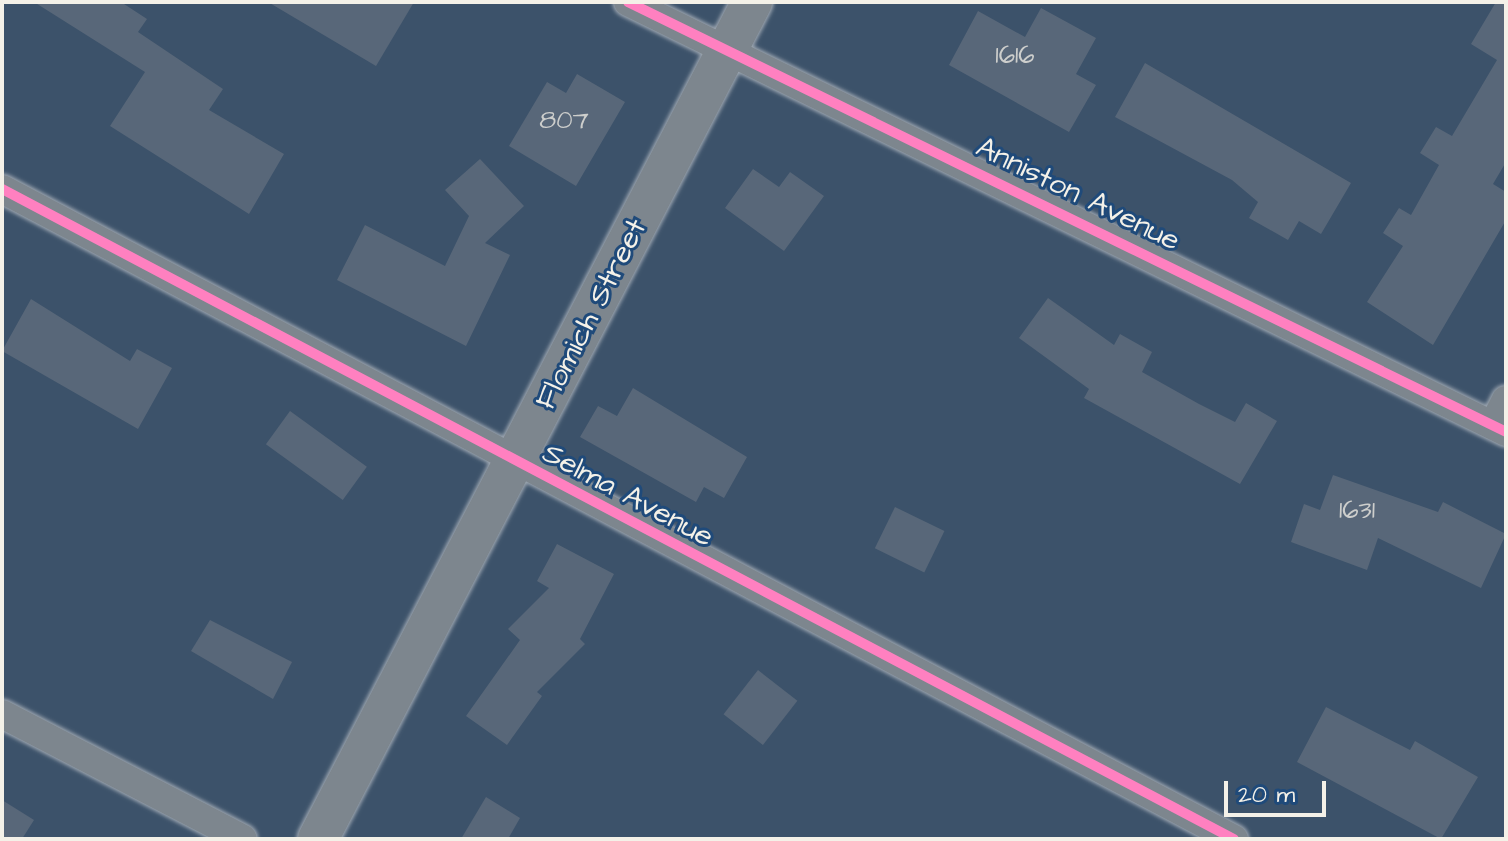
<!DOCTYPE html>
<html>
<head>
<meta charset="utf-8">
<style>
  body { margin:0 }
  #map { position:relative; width:1508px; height:841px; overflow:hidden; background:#3c526a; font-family:"Architects Daughter",sans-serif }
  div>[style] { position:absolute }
  .building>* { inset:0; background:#586779; transform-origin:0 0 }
  .roads { filter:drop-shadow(0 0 2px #9fa8b2) drop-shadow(0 0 2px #9fa8b2) }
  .street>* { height:28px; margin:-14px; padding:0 14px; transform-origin:14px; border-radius:14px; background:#7d868e }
  .secondary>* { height:40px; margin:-20px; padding:0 20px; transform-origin:20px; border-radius:20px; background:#7d868e }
  .cycleway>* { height:10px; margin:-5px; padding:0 5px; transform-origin:5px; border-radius:5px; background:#ff80c0 }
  span { translate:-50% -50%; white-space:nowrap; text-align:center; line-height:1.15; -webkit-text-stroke:6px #1f4a7a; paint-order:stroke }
  .number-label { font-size:26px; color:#cdcecc }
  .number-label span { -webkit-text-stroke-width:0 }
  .street-label { font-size:30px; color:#f4f1e8 }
  .frame { position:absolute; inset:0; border:4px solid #f4f1e8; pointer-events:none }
  .scale { position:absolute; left:1224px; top:781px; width:102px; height:36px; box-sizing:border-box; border:4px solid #f4f1e8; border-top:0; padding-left:10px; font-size:24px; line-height:28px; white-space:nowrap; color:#f4f1e8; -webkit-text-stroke:6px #1f4a7a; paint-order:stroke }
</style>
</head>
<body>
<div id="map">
  <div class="building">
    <i style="clip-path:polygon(34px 2px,121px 2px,147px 19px,138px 32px,223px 89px,209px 110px,284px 154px,249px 214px,110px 126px,145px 72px)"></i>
    <i style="clip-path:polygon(268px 2px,414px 2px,376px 66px)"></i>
    <i style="clip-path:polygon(1496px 2px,1506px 2px,1506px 162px,1493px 184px,1506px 192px,1506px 220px,1433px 345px,1367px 302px,1403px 246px,1383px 233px,1399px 208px,1411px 215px,1439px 165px,1420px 153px,1436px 127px,1452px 136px,1497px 60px,1471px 44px)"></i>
    <i style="clip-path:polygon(1041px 8px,1096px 38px,1076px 74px,1096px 85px,1069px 132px,949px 65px,978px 11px,1025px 37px)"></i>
    <i style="clip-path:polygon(1145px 63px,1351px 183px,1321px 234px,1299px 221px,1288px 240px,1249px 218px,1258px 202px,1232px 180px,1115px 117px)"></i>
    <i style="clip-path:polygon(577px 74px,625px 102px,576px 186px,509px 146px,547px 82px,566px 93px)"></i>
    <i style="clip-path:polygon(480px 159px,524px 206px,485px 243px,510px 255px,466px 346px,337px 280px,365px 225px,445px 266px,469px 216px,445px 190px)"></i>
    <i style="clip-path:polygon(753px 169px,779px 187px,790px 172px,824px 196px,784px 251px,725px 208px)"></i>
    <i style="clip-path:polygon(1048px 298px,1114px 345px,1120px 334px,1152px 352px,1142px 372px,1199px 404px,1235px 422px,1246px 403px,1277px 421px,1240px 484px,1084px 398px,1089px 389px,1019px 338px)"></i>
    <i style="clip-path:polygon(31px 299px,130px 361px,137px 349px,172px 368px,138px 429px,2px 351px)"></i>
    <i style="clip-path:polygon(633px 388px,747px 457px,724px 498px,704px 487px,696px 502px,580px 437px,598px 406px,617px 416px)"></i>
    <i style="left:290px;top:411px;width:95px;height:41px;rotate:36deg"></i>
    <i style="clip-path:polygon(1333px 475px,1438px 512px,1443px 502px,1506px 534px,1481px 588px,1378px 538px,1367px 570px,1291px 542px,1304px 504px,1320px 510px)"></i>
    <i style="left:895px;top:507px;width:55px;height:46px;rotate:26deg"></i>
    <i style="clip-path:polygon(557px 544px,614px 574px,580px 639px,585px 644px,537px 692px,542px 696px,507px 745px,466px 716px,520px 640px,508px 629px,549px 588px,537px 581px)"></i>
    <i style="clip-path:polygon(210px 620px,292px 662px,273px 699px,191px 651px)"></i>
    <i style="left:758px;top:670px;width:50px;height:56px;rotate:38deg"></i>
    <i style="clip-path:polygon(1326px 707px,1410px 750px,1415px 741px,1478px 777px,1441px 839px,1297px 762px)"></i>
    <i style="clip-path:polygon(486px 797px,520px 818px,508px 839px,461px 839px)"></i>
    <i style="clip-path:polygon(2px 800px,34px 820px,22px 839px,2px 839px)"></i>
  </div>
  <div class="roads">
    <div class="street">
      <i style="left:628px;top:2px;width:978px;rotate:26.09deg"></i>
      <i style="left:2px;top:189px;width:1393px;rotate:27.82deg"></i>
      <i style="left:1493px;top:425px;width:28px;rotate:-63deg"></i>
      <i style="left:2px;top:714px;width:271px;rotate:27.4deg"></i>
    </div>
    <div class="secondary">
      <i style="left:318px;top:839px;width:943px;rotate:-62.59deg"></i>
    </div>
  </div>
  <div class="cycleway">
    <i style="left:628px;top:2px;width:978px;rotate:26.09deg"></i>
    <i style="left:2px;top:189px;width:1393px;rotate:27.82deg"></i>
  </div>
  <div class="number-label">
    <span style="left:1015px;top:56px">1616</span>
    <span style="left:564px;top:121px">807</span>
    <span style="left:1357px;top:511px">1631</span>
  </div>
  <div class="street-label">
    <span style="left:1078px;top:194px;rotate:26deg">Anniston Avenue</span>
    <span style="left:591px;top:314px;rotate:-63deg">Flomich Street</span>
    <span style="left:628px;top:495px;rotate:28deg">Selma Avenue</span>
  </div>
  <div class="frame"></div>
  <div class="scale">20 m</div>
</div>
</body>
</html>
